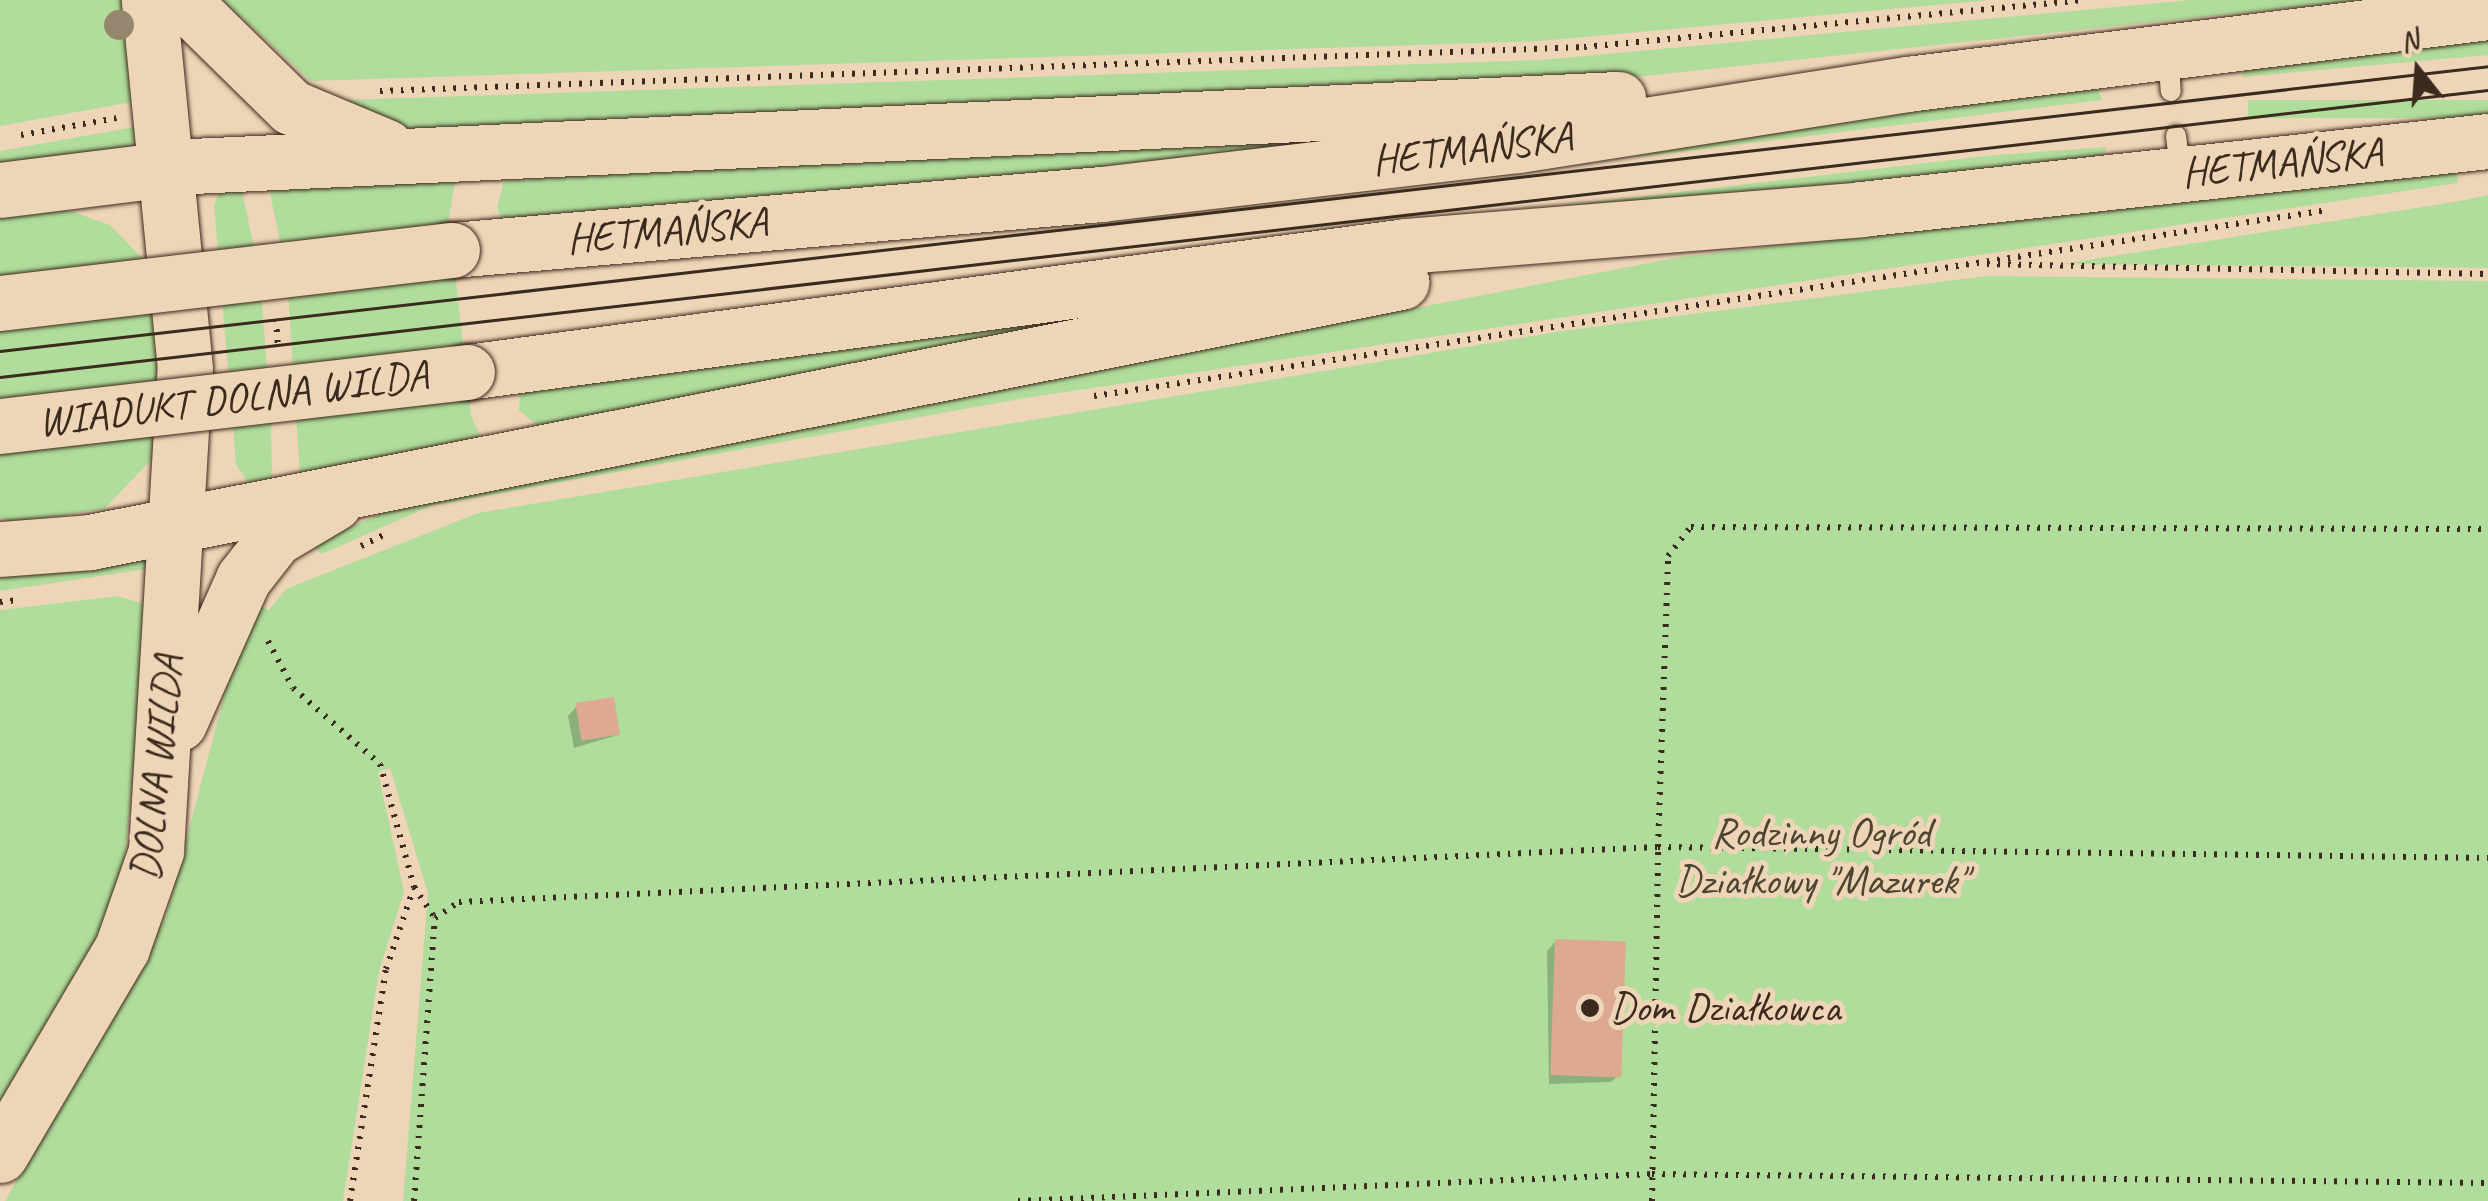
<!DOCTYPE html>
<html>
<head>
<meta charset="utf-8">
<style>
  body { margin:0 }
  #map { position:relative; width:2488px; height:1201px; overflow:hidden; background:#efd5b7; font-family:Caveat,sans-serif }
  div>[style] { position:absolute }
  .green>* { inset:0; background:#b0dd9b; transform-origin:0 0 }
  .shadow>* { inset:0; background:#0003 }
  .building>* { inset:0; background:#dda990; transform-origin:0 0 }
  .path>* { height:6px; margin-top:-3px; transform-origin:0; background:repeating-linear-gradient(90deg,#3b2a1e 0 2.5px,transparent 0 10.5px) }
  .roads { filter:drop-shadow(0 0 2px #3b2a1e) drop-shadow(0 0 2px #3b2a1e) }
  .lane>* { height:20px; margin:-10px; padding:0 10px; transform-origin:10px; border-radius:10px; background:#efd5b7 }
  .secondary>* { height:55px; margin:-27.5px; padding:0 27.5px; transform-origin:27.5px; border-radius:27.5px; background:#efd5b7 }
  .tram>* { height:2.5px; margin:-1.25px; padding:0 1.25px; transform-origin:1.25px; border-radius:1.25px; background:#3b2a1e }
  .bridges { filter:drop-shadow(0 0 2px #3b2a1e) drop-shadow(0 0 2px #3b2a1e) }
  .secondary-bridge>* { height:55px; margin:-27.5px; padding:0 27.5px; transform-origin:27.5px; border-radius:27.5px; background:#efd5b7 }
  .trees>* { width:30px; height:30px; margin:-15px; border-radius:50%; background:#96866d }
  .dots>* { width:28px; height:28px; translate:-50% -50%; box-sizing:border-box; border:5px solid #efd5b7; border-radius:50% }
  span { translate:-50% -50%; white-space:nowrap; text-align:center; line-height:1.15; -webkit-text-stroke:10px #efd5b7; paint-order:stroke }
  .street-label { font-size:42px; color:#3b2a1e }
  .park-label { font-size:42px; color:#4d4531 }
  .poi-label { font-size:42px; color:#3b2a1e }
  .left { translate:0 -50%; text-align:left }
  .north { position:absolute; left:2368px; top:20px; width:100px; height:100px; -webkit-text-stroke:8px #efd5b7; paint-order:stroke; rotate:343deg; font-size:28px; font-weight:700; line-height:40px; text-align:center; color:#3b2a1e }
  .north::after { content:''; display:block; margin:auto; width:35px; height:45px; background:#3b2a1e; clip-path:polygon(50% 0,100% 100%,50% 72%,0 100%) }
</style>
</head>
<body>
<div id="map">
  <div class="green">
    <i style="clip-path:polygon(0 0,126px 0,138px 101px,0 126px)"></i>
    <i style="clip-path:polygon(223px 0,1991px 0,1540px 41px,311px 81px)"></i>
    <i style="clip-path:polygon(2191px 0,2363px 0,1540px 87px,405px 131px,313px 101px,1541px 60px)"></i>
    <i style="clip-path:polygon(2488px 34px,2488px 55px,2242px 77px,2245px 68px)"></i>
    <i style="clip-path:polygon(2097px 86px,2102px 100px,1637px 157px,1634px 148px)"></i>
    <i style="left:2488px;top:100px;width:18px;height:240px;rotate:90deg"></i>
    <i style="clip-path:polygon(140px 126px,131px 148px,0 165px,0 151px)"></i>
    <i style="clip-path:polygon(1325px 137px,1328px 146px,502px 223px,497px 208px,504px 180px)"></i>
    <i style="clip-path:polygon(2107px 147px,2100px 160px,1314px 235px,1994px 155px)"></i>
    <i style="clip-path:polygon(2456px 170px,2458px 183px,1019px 399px,430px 506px,322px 554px,310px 544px,412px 501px,1680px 257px)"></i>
    <i style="clip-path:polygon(456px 175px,449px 218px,471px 415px,483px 443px,300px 478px,287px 275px,268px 184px)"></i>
    <i style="clip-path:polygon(241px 186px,260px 276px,271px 420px,272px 483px,249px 485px,236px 464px,214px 205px,220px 191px)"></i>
    <i style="clip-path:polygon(2488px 195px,2488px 268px,2063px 264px,2460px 201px)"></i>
    <i style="clip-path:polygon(59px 207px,110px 225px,143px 259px,162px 344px,157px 454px,104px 509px,16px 522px,0 518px,0 213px)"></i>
    <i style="clip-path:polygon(1986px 276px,2488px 281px,2488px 1201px,403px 1201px,428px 893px,390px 768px,378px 772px,404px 892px,379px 971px,343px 1201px,5px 1201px,166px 916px,249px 602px,269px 610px,286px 589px,478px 513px,1562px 331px)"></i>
    <i style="clip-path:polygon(1336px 277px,537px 426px,519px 410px,520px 389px)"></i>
    <i style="clip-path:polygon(154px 550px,153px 568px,0 591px,0 569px)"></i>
    <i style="clip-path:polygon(118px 596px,150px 606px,120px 903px,0 1103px,0 610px)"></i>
  </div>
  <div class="shadow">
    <i style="clip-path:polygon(577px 706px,618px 735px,574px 748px,568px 716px)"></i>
    <i style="clip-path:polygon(1556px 941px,1621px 1073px,1611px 1082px,1549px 1084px,1547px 951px)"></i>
  </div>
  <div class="building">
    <i style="left:614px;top:697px;width:38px;height:39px;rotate:81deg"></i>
    <i style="left:1555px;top:939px;width:71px;height:136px;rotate:2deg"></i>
  </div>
  <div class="path">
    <i style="left:380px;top:91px;width:1205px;rotate:-2.09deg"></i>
    <i style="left:1584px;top:47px;width:503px;rotate:-5.36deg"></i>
    <i style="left:21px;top:135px;width:97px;rotate:-10deg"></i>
    <i style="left:1987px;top:264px;width:501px;rotate:1.14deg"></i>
    <i style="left:276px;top:319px;width:27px;rotate:86deg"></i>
    <i style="left:1094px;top:396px;width:1248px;rotate:-8.57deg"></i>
    <i style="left:361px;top:546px;width:28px;rotate:-26deg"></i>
    <i style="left:0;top:602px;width:19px;rotate:-6deg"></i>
    <i style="left:268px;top:641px;width:53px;rotate:62deg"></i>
    <i style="left:293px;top:688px;width:116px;rotate:41.1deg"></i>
    <i style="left:380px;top:764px;width:128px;rotate:74.5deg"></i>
    <i style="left:414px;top:887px;width:37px;rotate:56deg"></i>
    <i style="left:350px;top:1201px;width:235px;rotate:-81.2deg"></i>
    <i style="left:386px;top:969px;width:83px;rotate:-71.1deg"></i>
    <i style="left:414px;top:1201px;width:284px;rotate:-85.8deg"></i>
    <i style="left:435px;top:918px;width:29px;rotate:-34deg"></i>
    <i style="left:459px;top:902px;width:1200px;rotate:-2.63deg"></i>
    <i style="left:1658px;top:847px;width:291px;rotate:-88deg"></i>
    <i style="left:1668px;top:556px;width:37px;rotate:-52deg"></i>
    <i style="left:1691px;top:527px;width:797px;rotate:0.14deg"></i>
    <i style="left:1018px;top:1201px;width:635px;rotate:-2.44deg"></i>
    <i style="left:1652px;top:1174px;width:836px;rotate:0.62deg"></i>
    <i style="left:1652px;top:1201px;width:354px;rotate:-89deg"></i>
    <i style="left:1658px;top:847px;width:830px;rotate:0.76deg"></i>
  </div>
  <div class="roads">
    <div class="lane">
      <i style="left:2168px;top:52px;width:39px;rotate:86deg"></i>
      <i style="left:2176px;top:136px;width:38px;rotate:83deg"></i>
    </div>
    <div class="secondary">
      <i style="left:182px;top:0;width:153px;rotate:44.5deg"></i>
      <i style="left:291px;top:107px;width:103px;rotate:22.8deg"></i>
      <i style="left:0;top:190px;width:193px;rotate:-7.1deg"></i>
      <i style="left:192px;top:166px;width:1428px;rotate:-2.69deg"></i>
      <i style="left:452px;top:250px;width:651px;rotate:-4.93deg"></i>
      <i style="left:1101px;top:194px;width:420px;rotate:-6.7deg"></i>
      <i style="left:1518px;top:145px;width:394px;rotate:-8.9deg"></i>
      <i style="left:1907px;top:84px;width:585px;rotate:-7.06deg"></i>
      <i style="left:467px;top:372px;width:947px;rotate:-7.64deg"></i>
      <i style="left:1406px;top:246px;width:457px;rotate:-4.6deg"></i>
      <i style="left:1861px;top:209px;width:631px;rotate:-6.19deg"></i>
      <i style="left:0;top:549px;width:90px;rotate:-4.4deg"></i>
      <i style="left:90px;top:542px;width:1337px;rotate:-11.22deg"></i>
      <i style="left:179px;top:723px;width:158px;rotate:-66deg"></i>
      <i style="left:243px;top:579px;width:52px;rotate:-52deg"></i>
      <i style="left:275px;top:538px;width:69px;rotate:-30.7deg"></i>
      <i style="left:0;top:1155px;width:240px;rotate:-59.5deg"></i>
      <i style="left:122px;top:948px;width:103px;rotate:-70.7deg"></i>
      <i style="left:156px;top:851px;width:483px;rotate:-86.6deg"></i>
      <i style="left:185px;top:369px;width:371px;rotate:-95.6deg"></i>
    </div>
  </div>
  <div class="tram">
    <i style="left:0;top:351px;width:2504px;rotate:-6.53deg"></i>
    <i style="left:0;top:377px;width:2504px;rotate:-6.58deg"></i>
  </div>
  <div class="bridges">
    <div class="secondary-bridge">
      <i style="left:0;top:303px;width:455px;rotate:-6.7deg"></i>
      <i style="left:0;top:426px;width:470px;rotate:-6.6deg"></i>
    </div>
  </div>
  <div class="trees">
    <i style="left:119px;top:25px"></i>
  </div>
  <div class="dots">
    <i style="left:1590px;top:1008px;background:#3b2a1e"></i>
  </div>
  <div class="street-label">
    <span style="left:1472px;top:149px;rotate:-7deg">HETMAŃSKA</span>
    <span style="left:2282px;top:163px;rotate:-6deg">HETMAŃSKA</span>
    <span style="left:667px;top:231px;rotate:-5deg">HETMAŃSKA</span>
    <span style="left:233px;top:399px;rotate:-7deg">WIADUKT DOLNA WILDA</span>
    <span style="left:157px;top:768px;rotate:-84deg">DOLNA WILDA</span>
  </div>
  <div class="park-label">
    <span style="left:1821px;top:857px">Rodzinny Ogród<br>Działkowy "Mazurek"</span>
  </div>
  <div class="poi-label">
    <span class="left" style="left:1610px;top:1008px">Dom Działkowca</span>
  </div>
  <div class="north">N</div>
</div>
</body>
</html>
